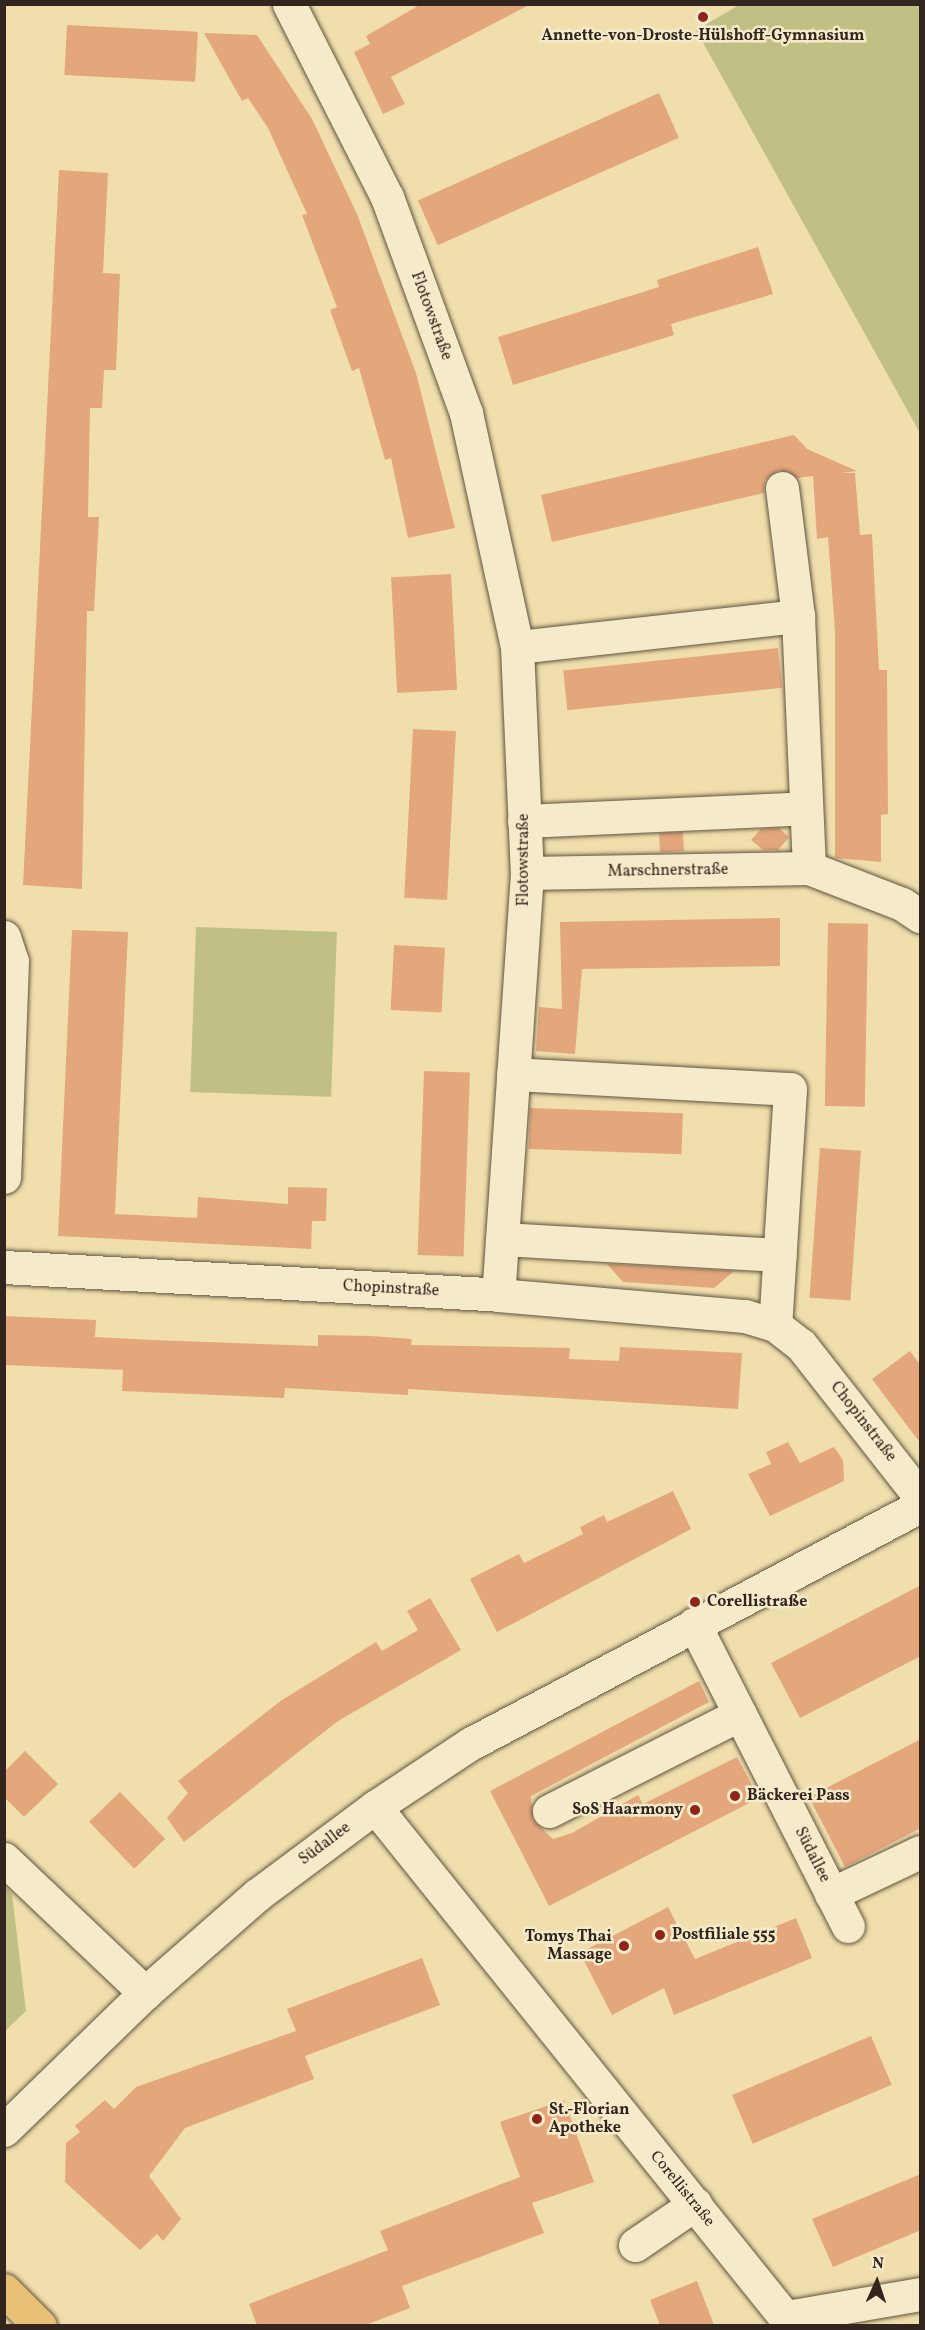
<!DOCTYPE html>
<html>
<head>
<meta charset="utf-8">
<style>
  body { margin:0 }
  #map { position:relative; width:925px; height:2330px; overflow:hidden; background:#f0dfac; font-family:Vollkorn,serif }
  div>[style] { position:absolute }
  .green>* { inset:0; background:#c0c085; transform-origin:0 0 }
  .building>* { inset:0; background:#e4a77c; transform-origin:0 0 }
  .roads { filter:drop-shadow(0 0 2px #625441) drop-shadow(0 0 2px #625441) }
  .minor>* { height:33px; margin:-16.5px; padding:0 16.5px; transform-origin:16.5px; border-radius:16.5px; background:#f5eac9 }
  .major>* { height:33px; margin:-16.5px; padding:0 16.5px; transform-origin:16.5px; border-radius:16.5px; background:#e8c076 }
  .dots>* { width:16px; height:16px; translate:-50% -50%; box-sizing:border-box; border:3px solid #f5eac9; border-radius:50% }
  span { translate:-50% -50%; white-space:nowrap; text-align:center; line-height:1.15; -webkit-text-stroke:5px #f5eac9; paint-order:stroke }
  .poi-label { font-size:16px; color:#32251d; font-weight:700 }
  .left { translate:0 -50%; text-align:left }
  .right { translate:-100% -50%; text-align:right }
  .street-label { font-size:16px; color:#32251d }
  .frame { position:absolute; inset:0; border:6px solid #32251d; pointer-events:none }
  .north { position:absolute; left:847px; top:2252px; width:60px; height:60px; -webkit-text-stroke:4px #f5eac9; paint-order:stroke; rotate:3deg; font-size:16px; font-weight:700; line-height:24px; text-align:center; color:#32251d }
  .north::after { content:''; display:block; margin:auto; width:21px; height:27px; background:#32251d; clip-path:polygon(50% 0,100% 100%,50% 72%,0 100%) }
</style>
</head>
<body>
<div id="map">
  <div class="green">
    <i style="clip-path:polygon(739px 5px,920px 5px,920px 433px,696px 30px)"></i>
    <i style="left:196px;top:927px;width:141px;height:165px;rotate:2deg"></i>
    <i style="clip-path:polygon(5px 1886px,12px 1894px,26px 2011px,5px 2031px)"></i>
  </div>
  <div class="building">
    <i style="clip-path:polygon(421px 4px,531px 4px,391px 77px,405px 104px,383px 114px,354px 52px,370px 44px,366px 36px)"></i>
    <i style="left:67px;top:25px;width:131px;height:50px;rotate:3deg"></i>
    <i style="clip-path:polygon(204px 33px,257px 35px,312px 119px,357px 214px,416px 373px,455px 528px,408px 538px,391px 458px,385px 460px,359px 368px,352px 371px,330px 310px,337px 307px,302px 215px,307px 214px,268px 128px,248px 98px,242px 101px)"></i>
    <i style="left:659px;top:93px;width:49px;height:264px;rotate:66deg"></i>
    <i style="clip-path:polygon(59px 170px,108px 173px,103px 273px,120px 274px,116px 370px,104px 370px,102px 408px,90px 408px,88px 517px,99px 517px,94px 611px,87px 611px,82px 889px,23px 885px)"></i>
    <i style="clip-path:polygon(758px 247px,773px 294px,671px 324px,674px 335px,513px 385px,498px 337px,659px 287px,657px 280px)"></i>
    <i style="clip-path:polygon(794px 435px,807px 449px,857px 471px,841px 473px,855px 473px,860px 535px,872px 534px,879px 670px,887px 670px,888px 814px,881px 815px,881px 862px,835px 858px,835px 631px,828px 537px,817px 539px,813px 476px,798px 478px,779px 470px,765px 480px,764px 493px,552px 542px,541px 495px)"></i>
    <i style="left:451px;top:574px;width:116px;height:60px;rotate:87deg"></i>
    <i style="left:778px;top:648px;width:40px;height:216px;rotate:84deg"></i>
    <i style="left:413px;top:729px;width:43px;height:169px;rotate:3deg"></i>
    <i style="clip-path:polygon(779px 828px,789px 837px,778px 850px,763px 850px,751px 840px,761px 829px)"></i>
    <i style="left:683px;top:832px;width:19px;height:24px;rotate:87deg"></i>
    <i style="clip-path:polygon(780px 918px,780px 966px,582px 969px,575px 1054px,536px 1051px,539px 1007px,562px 1009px,560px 922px)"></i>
    <i style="left:828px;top:923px;width:40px;height:183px;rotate:1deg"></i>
    <i style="clip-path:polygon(72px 930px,128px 932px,115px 1214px,197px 1218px,198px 1197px,288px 1204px,288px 1187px,327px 1188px,326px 1221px,312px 1221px,311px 1249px,58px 1236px)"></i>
    <i style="left:394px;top:945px;width:51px;height:65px;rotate:3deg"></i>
    <i style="left:424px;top:1071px;width:46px;height:184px;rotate:2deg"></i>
    <i style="left:530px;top:1108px;width:153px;height:41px;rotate:2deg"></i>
    <i style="left:820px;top:1148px;width:41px;height:150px;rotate:4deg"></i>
    <i style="clip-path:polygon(607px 1264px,734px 1271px,714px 1288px,623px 1282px)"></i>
    <i style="clip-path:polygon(4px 1316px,96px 1320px,95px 1337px,153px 1340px,318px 1346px,318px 1335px,371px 1336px,412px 1339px,411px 1345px,570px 1348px,569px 1359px,619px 1361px,620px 1347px,742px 1353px,738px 1409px,408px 1389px,408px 1395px,285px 1388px,284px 1398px,122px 1391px,123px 1370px,4px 1365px)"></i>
    <i style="clip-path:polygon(910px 1351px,921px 1366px,921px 1444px,872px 1379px)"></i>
    <i style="clip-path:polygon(788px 1442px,800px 1463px,834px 1447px,843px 1460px,844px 1481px,770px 1516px,748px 1474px,771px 1464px,766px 1452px)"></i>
    <i style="clip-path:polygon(673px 1491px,691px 1529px,497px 1632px,470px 1579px,519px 1554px,524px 1563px,583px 1534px,580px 1527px,604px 1515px,607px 1522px)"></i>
    <i style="clip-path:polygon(921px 1585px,921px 1656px,800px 1718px,771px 1663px)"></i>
    <i style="clip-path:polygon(430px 1598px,461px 1650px,338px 1721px,184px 1842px,167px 1818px,188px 1793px,178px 1781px,282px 1700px,376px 1642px,382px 1651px,418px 1630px,407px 1611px)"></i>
    <i style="clip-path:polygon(699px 1681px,709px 1702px,531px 1796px,533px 1820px,553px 1839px,572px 1833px,638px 1795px,643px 1804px,737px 1757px,759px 1798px,549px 1906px,490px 1791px)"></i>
    <i style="clip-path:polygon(921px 1739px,921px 1828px,845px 1867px,809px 1797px)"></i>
    <i style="clip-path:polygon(25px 1751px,58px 1784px,24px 1817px,4px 1797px,4px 1772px)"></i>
    <i style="left:120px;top:1792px;width:65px;height:43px;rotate:46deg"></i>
    <i style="clip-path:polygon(668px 1907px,695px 1959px,796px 1918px,812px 1958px,674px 2015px,664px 1988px,612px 2015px,580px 1953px)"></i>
    <i style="clip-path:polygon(422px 1958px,440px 2005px,305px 2056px,314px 2079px,185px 2128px,149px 2176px,181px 2219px,163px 2241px,157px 2234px,140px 2250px,65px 2182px,66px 2143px,80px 2132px,75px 2126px,105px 2100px,114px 2109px,136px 2087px,296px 2031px,287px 2009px)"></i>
    <i style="left:871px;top:2036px;width:53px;height:151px;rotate:67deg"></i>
    <i style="clip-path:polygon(564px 2100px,594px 2182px,532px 2203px,544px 2233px,402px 2286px,410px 2308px,366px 2325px,257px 2325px,249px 2304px,388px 2250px,380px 2231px,520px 2177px,500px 2122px)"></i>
    <i style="clip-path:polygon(921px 2174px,921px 2230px,833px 2267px,812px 2219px)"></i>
    <i style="clip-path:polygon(697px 2281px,714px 2325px,660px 2325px,650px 2300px)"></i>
  </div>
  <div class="roads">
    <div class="minor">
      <i style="left:289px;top:4px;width:216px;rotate:63.1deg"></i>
      <i style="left:387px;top:197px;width:230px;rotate:69.9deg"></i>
      <i style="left:466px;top:413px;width:239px;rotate:77.7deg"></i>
      <i style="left:517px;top:647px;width:226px;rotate:87.5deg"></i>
      <i style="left:527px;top:873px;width:423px;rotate:93.9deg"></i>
      <i style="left:782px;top:488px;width:129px;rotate:82.9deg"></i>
      <i style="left:798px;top:616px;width:252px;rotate:87.5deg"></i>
      <i style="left:517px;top:647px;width:283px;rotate:-6.3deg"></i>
      <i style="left:524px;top:821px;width:282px;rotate:-2.6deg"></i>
      <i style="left:527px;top:873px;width:282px;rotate:-1deg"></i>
      <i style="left:809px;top:868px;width:100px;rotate:21.2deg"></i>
      <i style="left:902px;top:904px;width:22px;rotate:34deg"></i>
      <i style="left:4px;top:937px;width:25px;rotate:72deg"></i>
      <i style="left:12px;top:961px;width:216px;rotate:92.1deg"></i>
      <i style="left:513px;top:1074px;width:277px;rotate:3.1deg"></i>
      <i style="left:790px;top:1089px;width:236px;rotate:93.6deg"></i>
      <i style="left:502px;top:1239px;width:278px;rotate:3.3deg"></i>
      <i style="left:4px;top:1267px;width:495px;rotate:3.2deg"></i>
      <i style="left:498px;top:1295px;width:248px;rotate:4.9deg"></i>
      <i style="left:745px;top:1316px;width:31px;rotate:17deg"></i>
      <i style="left:775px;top:1325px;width:33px;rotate:38deg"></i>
      <i style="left:801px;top:1345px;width:193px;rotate:51.9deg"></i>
      <i style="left:694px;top:1624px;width:339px;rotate:63deg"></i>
      <i style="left:375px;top:1807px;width:666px;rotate:51.22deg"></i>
      <i style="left:549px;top:1811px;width:214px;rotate:-26.9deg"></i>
      <i style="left:4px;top:1859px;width:195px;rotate:43.5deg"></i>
      <i style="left:831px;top:1894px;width:98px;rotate:-25.3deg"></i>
      <i style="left:4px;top:2130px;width:197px;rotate:-44.2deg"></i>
      <i style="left:145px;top:1993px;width:149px;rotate:-41.2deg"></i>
      <i style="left:257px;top:1895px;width:147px;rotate:-36.7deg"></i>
      <i style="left:375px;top:1807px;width:114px;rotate:-33.6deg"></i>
      <i style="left:470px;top:1744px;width:509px;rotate:-27.87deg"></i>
      <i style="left:635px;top:2245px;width:73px;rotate:-34.3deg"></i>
      <i style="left:787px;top:2317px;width:135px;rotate:-9.8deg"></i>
    </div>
    <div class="major">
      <i style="left:4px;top:2290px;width:51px;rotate:45deg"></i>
    </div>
  </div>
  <div class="dots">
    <i style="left:703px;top:17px;background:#8f2418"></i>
    <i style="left:695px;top:1602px;background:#8f2418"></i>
    <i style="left:735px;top:1796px;background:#8f2418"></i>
    <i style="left:695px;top:1810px;background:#8f2418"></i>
    <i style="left:660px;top:1935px;background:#8f2418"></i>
    <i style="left:624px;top:1946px;background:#8f2418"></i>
    <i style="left:537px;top:2119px;background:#8f2418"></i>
  </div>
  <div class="poi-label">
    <span style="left:703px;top:36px">Annette-von-Droste-Hülshoff-Gymnasium</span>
    <span class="left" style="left:707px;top:1602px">Corellistraße</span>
    <span class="left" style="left:747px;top:1796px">Bäckerei Pass</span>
    <span class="right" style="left:683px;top:1810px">SoS Haarmony</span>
    <span class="left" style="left:672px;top:1935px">Postfiliale 555</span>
    <span class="right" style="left:612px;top:1946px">Tomys Thai<br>Massage</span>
    <span class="left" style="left:549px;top:2119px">St.-Florian<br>Apotheke</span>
  </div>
  <div class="street-label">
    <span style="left:431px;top:316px;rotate:70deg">Flotowstraße</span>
    <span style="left:524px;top:860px;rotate:-90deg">Flotowstraße</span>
    <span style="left:668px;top:871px;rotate:-1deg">Marschnerstraße</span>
    <span style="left:391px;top:1289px;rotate:3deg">Chopinstraße</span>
    <span style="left:863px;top:1422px;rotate:52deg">Chopinstraße</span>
    <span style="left:325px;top:1844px;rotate:-37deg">Südallee</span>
    <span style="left:812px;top:1855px;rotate:63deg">Südallee</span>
    <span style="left:682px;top:2189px;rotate:51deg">Corellistraße</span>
  </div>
  <div class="frame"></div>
  <div class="north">N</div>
</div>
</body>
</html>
